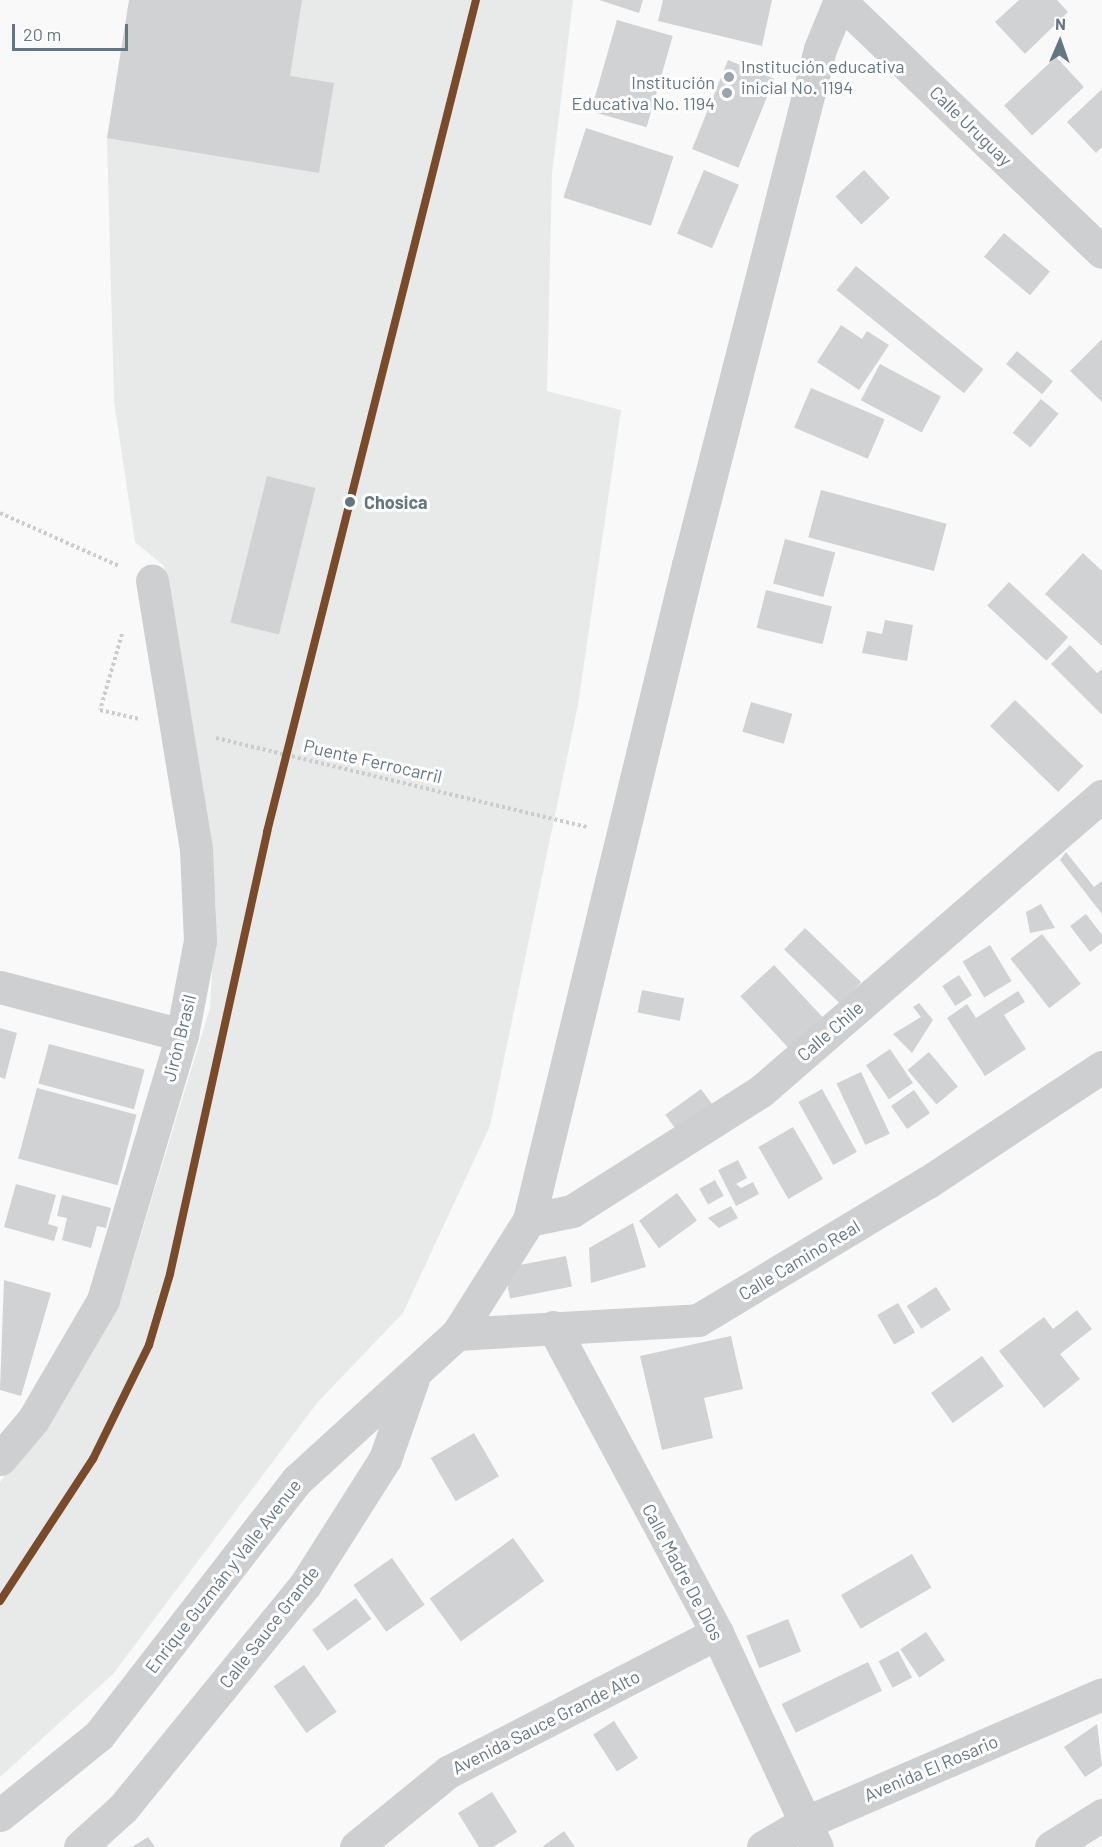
<!DOCTYPE html>
<html>
<head>
<meta charset="utf-8">
<style>
  body { margin:0 }
  #map { position:relative; width:1102px; height:1847px; overflow:hidden; background:#f9f9f9; font-family:Barlow,sans-serif }
  div>[style] { position:absolute }
  .built>* { inset:0; background:#e8e9e9 }
  .building>* { inset:0; background:#d0d2d3; transform-origin:0 0 }
  .path>* { height:4px; margin-top:-2px; transform-origin:0; background:repeating-linear-gradient(90deg,#cbcccd 0 3px,transparent 0 6px) }
  .minor>* { height:33px; margin:-16.5px; padding:0 16.5px; transform-origin:16.5px; border-radius:16.5px; background:#cecfd0 }
  .rail-1>* { height:8px; margin:-4px; padding:0 4px; transform-origin:4px; border-radius:4px; background:#7a4b2a }
  .dots>* { width:16px; height:16px; translate:-50% -50%; box-sizing:border-box; border:3px solid #fff; border-radius:50% }
  span { translate:-50% -50%; white-space:nowrap; text-align:center; line-height:1.15; -webkit-text-stroke:6px #fff; paint-order:stroke }
  .poi-label { font-size:18px; color:#657683 }
  .left { translate:0 -50%; text-align:left }
  .right { translate:-100% -50%; text-align:right }
  .street-label { font-size:18px; color:#657683 }
  .stop-label { font-size:18px; color:#657683; font-weight:700 }
  .north { position:absolute; left:1030px; top:12px; width:60px; height:60px; -webkit-text-stroke:4px #fff; paint-order:stroke; rotate:2deg; font-size:16px; font-weight:700; line-height:24px; text-align:center; color:#657683 }
  .north::after { content:''; display:block; margin:auto; width:21px; height:27px; background:#657683; clip-path:polygon(50% 0,100% 100%,50% 72%,0 100%) }
  .scale { position:absolute; left:12px; top:24px; width:116px; height:27px; box-sizing:border-box; border:3px solid #657683; border-top:0; padding-left:8px; font-size:18px; line-height:21px; white-space:nowrap; color:#657683; -webkit-text-stroke:4px #fff; paint-order:stroke }
</style>
</head>
<body>
<div id="map">
  <div class="built">
    <i style="clip-path:polygon(130px 0,573px 0,552px 174px,547px 391px,621px 410px,578px 705px,490px 1126px,403px 1313px,317px 1403px,113px 1674px,0 1777px,0 1482px,59px 1403px,120px 1303px,210px 1008px,216px 903px,164px 566px,135px 542px,114px 401px,107px 138px)"></i>
  </div>
  <div class="building">
    <i style="clip-path:polygon(129px 0,302px 0,290px 76px,334px 83px,319px 173px,107px 138px)"></i>
    <i style="clip-path:polygon(599px 0,643px 0,639px 13px)"></i>
    <i style="clip-path:polygon(663px 0,772px 0,762px 46px,658px 21px)"></i>
    <i style="clip-path:polygon(1019px 0,1057px 0,1068px 12px,1025px 54px,995px 22px)"></i>
    <i style="left:617px;top:20px;width:58px;height:95px;rotate:16deg"></i>
    <i style="left:1056px;top:57px;width:41px;height:71px;rotate:47deg"></i>
    <i style="left:728px;top:60px;width:50px;height:96px;rotate:22deg"></i>
    <i style="clip-path:polygon(1102px 89px,1102px 147px,1096px 153px,1067px 122px)"></i>
    <i style="left:586px;top:128px;width:92px;height:73px;rotate:18deg"></i>
    <i style="left:704px;top:170px;width:38px;height:69px;rotate:23deg"></i>
    <i style="left:864px;top:170px;width:38px;height:39px;rotate:47deg"></i>
    <i style="left:1004px;top:233px;width:60px;height:31px;rotate:40deg"></i>
    <i style="left:856px;top:266px;width:164px;height:31px;rotate:39deg"></i>
    <i style="clip-path:polygon(841px 325px,862px 339px,867px 331px,889px 345px,859px 390px,817px 362px)"></i>
    <i style="clip-path:polygon(1102px 339px,1102px 402px,1070px 371px)"></i>
    <i style="left:1017px;top:351px;width:47px;height:17px;rotate:40deg"></i>
    <i style="left:880px;top:364px;width:69px;height:41px;rotate:28deg"></i>
    <i style="left:811px;top:388px;width:80px;height:43px;rotate:23deg"></i>
    <i style="left:1041px;top:399px;width:23px;height:44px;rotate:40deg"></i>
    <i style="left:267px;top:476px;width:50px;height:151px;rotate:14deg"></i>
    <i style="left:821px;top:490px;width:130px;height:49px;rotate:15deg"></i>
    <i style="left:785px;top:539px;width:52px;height:46px;rotate:15deg"></i>
    <i style="clip-path:polygon(1083px 553px,1102px 571px,1102px 646px,1045px 594px)"></i>
    <i style="left:1009px;top:582px;width:81px;height:32px;rotate:43deg"></i>
    <i style="left:766px;top:590px;width:68px;height:39px;rotate:14deg"></i>
    <i style="clip-path:polygon(885px 620px,913px 625px,907px 661px,862px 653px,867px 631px,882px 634px)"></i>
    <i style="clip-path:polygon(1070px 645px,1097px 673px,1102px 669px,1102px 715px,1051px 664px)"></i>
    <i style="left:1015px;top:700px;width:95px;height:36px;rotate:44deg"></i>
    <i style="left:751px;top:702px;width:43px;height:31px;rotate:16deg"></i>
    <i style="clip-path:polygon(1066px 852px,1094px 887px,1102px 881px,1102px 914px,1060px 860px)"></i>
    <i style="clip-path:polygon(1041px 904px,1055px 928px,1030px 933px,1026px 912px)"></i>
    <i style="clip-path:polygon(1086px 914px,1102px 935px,1102px 943px,1090px 952px,1070px 926px)"></i>
    <i style="left:805px;top:928px;width:78px;height:30px;rotate:44deg"></i>
    <i style="left:1042px;top:934px;width:63px;height:40px;rotate:52deg"></i>
    <i style="left:990px;top:945px;width:42px;height:32px;rotate:59deg"></i>
    <i style="left:774px;top:965px;width:71px;height:46px;rotate:47deg"></i>
    <i style="left:959px;top:975px;width:24px;height:20px;rotate:57deg"></i>
    <i style="left:642px;top:990px;width:43px;height:23px;rotate:11deg"></i>
    <i style="clip-path:polygon(1018px 991px,1025px 1002px,1004px 1015px,1026px 1049px,985px 1076px,947px 1018px,967px 1004px,976px 1018px)"></i>
    <i style="clip-path:polygon(919px 1003px,933px 1020px,912px 1053px,893px 1034px,921px 1017px,913px 1007px)"></i>
    <i style="clip-path:polygon(0 1028px,17px 1033px,5px 1079px,0 1077px)"></i>
    <i style="left:49px;top:1044px;width:99px;height:41px;rotate:15deg"></i>
    <i style="left:890px;top:1049px;width:41px;height:29px;rotate:56deg"></i>
    <i style="left:929px;top:1052px;width:45px;height:28px;rotate:50deg"></i>
    <i style="left:861px;top:1072px;width:68px;height:27px;rotate:65deg"></i>
    <i style="left:37px;top:1088px;width:103px;height:73px;rotate:15deg"></i>
    <i style="left:701px;top:1089px;width:26px;height:44px;rotate:54deg"></i>
    <i style="left:822px;top:1089px;width:72px;height:27px;rotate:61deg"></i>
    <i style="left:914px;top:1090px;width:28px;height:28px;rotate:55deg"></i>
    <i style="left:793px;top:1127px;width:60px;height:40px;rotate:60deg"></i>
    <i style="clip-path:polygon(738px 1160px,747px 1178px,736px 1184px,741px 1188px,753px 1182px,759px 1194px,736px 1206px,718px 1170px)"></i>
    <i style="left:715px;top:1180px;width:18px;height:18px;rotate:61deg"></i>
    <i style="clip-path:polygon(16px 1184px,56px 1195px,48px 1224px,58px 1227px,54px 1241px,4px 1227px)"></i>
    <i style="left:677px;top:1193px;width:34px;height:47px;rotate:54deg"></i>
    <i style="clip-path:polygon(62px 1195px,111px 1208px,106px 1228px,97px 1226px,91px 1248px,62px 1240px,67px 1218px,57px 1216px)"></i>
    <i style="clip-path:polygon(731px 1206px,738px 1218px,719px 1228px,708px 1218px)"></i>
    <i style="clip-path:polygon(633px 1223px,646px 1267px,591px 1283px,589px 1248px)"></i>
    <i style="left:566px;top:1256px;width:31px;height:63px;rotate:79deg"></i>
    <i style="clip-path:polygon(4px 1280px,51px 1293px,21px 1396px,0 1390px)"></i>
    <i style="left:936px;top:1287px;width:27px;height:35px;rotate:57deg"></i>
    <i style="left:898px;top:1303px;width:34px;height:24px;rotate:60deg"></i>
    <i style="clip-path:polygon(1077px 1310px,1092px 1329px,1060px 1354px,1080px 1379px,1044px 1408px,999px 1351px,1044px 1317px,1053px 1329px)"></i>
    <i style="clip-path:polygon(731px 1336px,743px 1389px,704px 1398px,713px 1438px,662px 1450px,640px 1356px)"></i>
    <i style="left:982px;top:1356px;width:37px;height:63px;rotate:54deg"></i>
    <i style="left:474px;top:1433px;width:50px;height:50px;rotate:60deg"></i>
    <i style="left:513px;top:1538px;width:53px;height:103px;rotate:54deg"></i>
    <i style="left:912px;top:1554px;width:39px;height:82px;rotate:60deg"></i>
    <i style="left:392px;top:1558px;width:57px;height:47px;rotate:55deg"></i>
    <i style="left:356px;top:1598px;width:26px;height:54px;rotate:54deg"></i>
    <i style="left:788px;top:1619px;width:35px;height:45px;rotate:68deg"></i>
    <i style="left:926px;top:1632px;width:34px;height:31px;rotate:56deg"></i>
    <i style="left:898px;top:1651px;width:30px;height:22px;rotate:62deg"></i>
    <i style="left:868px;top:1662px;width:32px;height:96px;rotate:64deg"></i>
    <i style="left:304px;top:1665px;width:57px;height:37px;rotate:55deg"></i>
    <i style="left:614px;top:1721px;width:44px;height:25px;rotate:57deg"></i>
    <i style="clip-path:polygon(1097px 1724px,1102px 1766px,1085px 1777px,1064px 1747px)"></i>
    <i style="clip-path:polygon(492px 1792px,517px 1832px,493px 1847px,479px 1847px,458px 1813px)"></i>
    <i style="clip-path:polygon(564px 1831px,575px 1847px,542px 1847px)"></i>
    <i style="clip-path:polygon(148px 1837px,155px 1847px,132px 1847px)"></i>
  </div>
  <div class="path">
    <i style="left:0;top:513px;width:130px;rotate:24deg"></i>
    <i style="left:122px;top:634px;width:79px;rotate:106.1deg"></i>
    <i style="left:100px;top:710px;width:39px;rotate:13deg"></i>
    <i style="left:216px;top:738px;width:382px;rotate:13.5deg"></i>
  </div>
  <div class="minor">
    <i style="left:839px;top:0;width:364px;rotate:43.8deg"></i>
    <i style="left:0;top:987px;width:188px;rotate:14.8deg"></i>
    <i style="left:529px;top:1220px;width:44px;rotate:-11.8deg"></i>
    <i style="left:572px;top:1211px;width:224px;rotate:-32.4deg"></i>
    <i style="left:761px;top:1091px;width:451px;rotate:-40.9deg"></i>
    <i style="left:553px;top:1327px;width:347px;rotate:61.8deg"></i>
    <i style="left:717px;top:1633px;width:236px;rotate:65deg"></i>
    <i style="left:457px;top:1334px;width:241px;rotate:-3.3deg"></i>
    <i style="left:698px;top:1320px;width:268px;rotate:-31deg"></i>
    <i style="left:928px;top:1182px;width:209px;rotate:-33.5deg"></i>
    <i style="left:0;top:1459px;width:51px;rotate:-49.8deg"></i>
    <i style="left:33px;top:1420px;width:139px;rotate:-59.7deg"></i>
    <i style="left:103px;top:1300px;width:277px;rotate:-73.4deg"></i>
    <i style="left:182px;top:1035px;width:96px;rotate:-79.2deg"></i>
    <i style="left:200px;top:941px;width:92px;rotate:-92.5deg"></i>
    <i style="left:196px;top:849px;width:272px;rotate:-99.3deg"></i>
    <i style="left:0;top:1815px;width:127px;rotate:-38.9deg"></i>
    <i style="left:99px;top:1735px;width:323px;rotate:-52.2deg"></i>
    <i style="left:297px;top:1480px;width:217px;rotate:-42.4deg"></i>
    <i style="left:457px;top:1334px;width:135px;rotate:-57.7deg"></i>
    <i style="left:529px;top:1220px;width:674px;rotate:-76.36deg"></i>
    <i style="left:688px;top:565px;width:533px;rotate:-75.65deg"></i>
    <i style="left:820px;top:49px;width:53px;rotate:-67.8deg"></i>
    <i style="left:80px;top:1847px;width:58px;rotate:-42.2deg"></i>
    <i style="left:123px;top:1808px;width:288px;rotate:-50.8deg"></i>
    <i style="left:305px;top:1585px;width:149px;rotate:-57.6deg"></i>
    <i style="left:385px;top:1459px;width:85px;rotate:-70.7deg"></i>
    <i style="left:356px;top:1847px;width:119px;rotate:-39.2deg"></i>
    <i style="left:448px;top:1772px;width:303px;rotate:-27.3deg"></i>
    <i style="left:763px;top:1847px;width:45px;rotate:-30.5deg"></i>
    <i style="left:802px;top:1824px;width:327px;rotate:-23.4deg"></i>
    <i style="left:1051px;top:1847px;width:60px;rotate:-32.1deg"></i>
  </div>
  <div class="rail-1">
    <i style="left:0;top:1601px;width:170px;rotate:-56.8deg"></i>
    <i style="left:93px;top:1459px;width:127px;rotate:-63.8deg"></i>
    <i style="left:149px;top:1345px;width:74px;rotate:-73.5deg"></i>
    <i style="left:170px;top:1274px;width:453px;rotate:-77.6deg"></i>
    <i style="left:267px;top:832px;width:858px;rotate:-75.9deg"></i>
  </div>
  <div class="dots">
    <i style="left:729px;top:77px;background:#99a4ac"></i>
    <i style="left:727px;top:93px;background:#99a4ac"></i>
    <i style="left:350px;top:502px;background:#657683"></i>
  </div>
  <div class="poi-label">
    <span class="left" style="left:741px;top:77px">Institución educativa<br>inicial No. 1194</span>
    <span class="right" style="left:715px;top:93px">Institución<br>Educativa No. 1194</span>
  </div>
  <div class="street-label">
    <span style="left:971px;top:126px;rotate:44deg">Calle Uruguay</span>
    <span style="left:373px;top:761px;rotate:13deg">Puente Ferrocarril</span>
    <span style="left:830px;top:1031px;rotate:-41deg">Calle Chile</span>
    <span style="left:179px;top:1038px;rotate:-76deg">Jirón Brasil</span>
    <span style="left:799px;top:1260px;rotate:-31deg">Calle Camino Real</span>
    <span style="left:683px;top:1572px;rotate:62deg">Calle Madre De Dios</span>
    <span style="left:223px;top:1576px;rotate:-52deg">Enrique Guzmán y Valle Avenue</span>
    <span style="left:269px;top:1627px;rotate:-52deg">Calle Sauce Grande</span>
    <span style="left:546px;top:1722px;rotate:-27deg">Avenida Sauce Grande Alto</span>
    <span style="left:931px;top:1768px;rotate:-23deg">Avenida El Rosario</span>
  </div>
  <div class="stop-label">
    <span class="left" style="left:364px;top:502px">Chosica</span>
  </div>
  <div class="north">N</div>
  <div class="scale">20 m</div>
</div>
</body>
</html>
